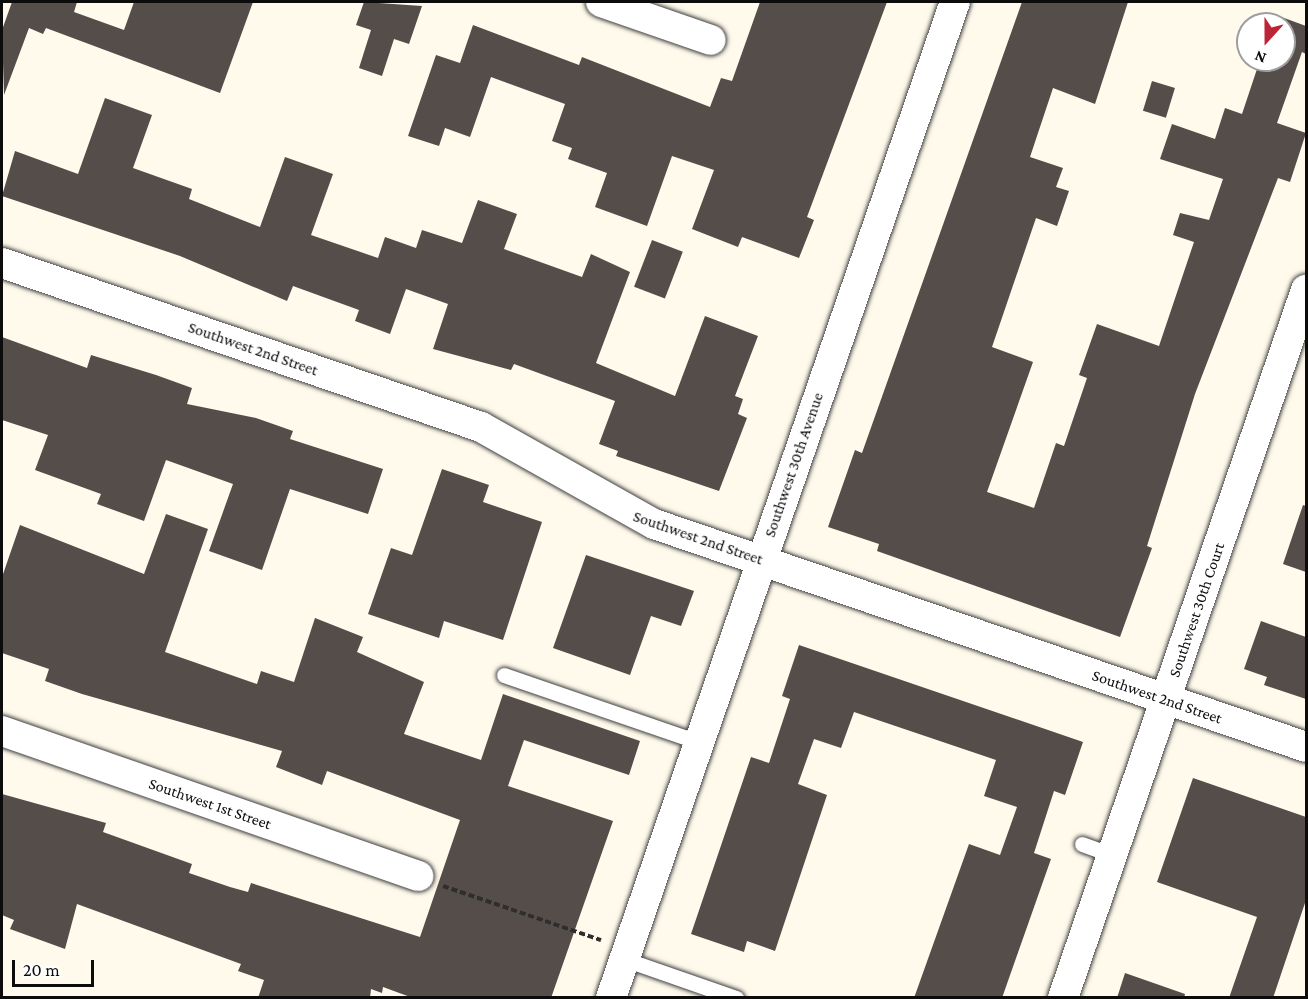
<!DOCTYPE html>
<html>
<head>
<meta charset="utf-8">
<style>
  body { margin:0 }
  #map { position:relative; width:1308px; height:999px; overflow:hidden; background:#fffaec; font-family:"Crimson Pro",serif }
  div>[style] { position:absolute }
  .building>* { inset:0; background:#554d49; transform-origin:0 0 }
  .path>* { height:4px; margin-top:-2px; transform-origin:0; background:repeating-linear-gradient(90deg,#2e2e2e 0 6px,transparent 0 9px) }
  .roads { filter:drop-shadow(0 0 2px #3f3f3f) drop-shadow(0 0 2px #3f3f3f) }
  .lane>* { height:15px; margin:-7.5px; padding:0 7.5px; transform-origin:7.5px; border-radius:7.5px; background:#fff }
  .street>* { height:30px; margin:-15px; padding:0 15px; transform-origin:15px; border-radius:15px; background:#fff }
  span { translate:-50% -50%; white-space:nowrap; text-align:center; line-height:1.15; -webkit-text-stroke:6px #fff; paint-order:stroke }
  .street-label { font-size:16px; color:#0c0c0c }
  .frame { position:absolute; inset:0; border:3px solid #0c0c0c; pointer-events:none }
  .north { position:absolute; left:1236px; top:12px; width:60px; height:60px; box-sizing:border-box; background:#fff; border:2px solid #9e9e9e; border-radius:50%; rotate:201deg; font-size:16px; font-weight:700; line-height:24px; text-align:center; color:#0c0c0c }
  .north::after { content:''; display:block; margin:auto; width:21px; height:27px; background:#bd2436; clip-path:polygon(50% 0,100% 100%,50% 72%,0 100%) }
  .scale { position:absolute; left:12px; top:960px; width:82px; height:27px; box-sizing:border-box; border:3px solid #0c0c0c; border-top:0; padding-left:8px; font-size:18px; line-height:21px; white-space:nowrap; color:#0c0c0c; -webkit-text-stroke:4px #fff; paint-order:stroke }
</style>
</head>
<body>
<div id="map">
  <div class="building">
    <i style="clip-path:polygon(12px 2px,77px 2px,74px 12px,124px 30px,134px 2px,253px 2px,220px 93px,46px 28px,43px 34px,29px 28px,4px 95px,2px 30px)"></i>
    <i style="clip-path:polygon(364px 2px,422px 6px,409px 44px,394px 39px,382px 76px,359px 68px,371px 30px,356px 25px)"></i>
    <i style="clip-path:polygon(760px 2px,887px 2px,807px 217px,814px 220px,799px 258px,742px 237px,738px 247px,692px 229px,714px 170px,672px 156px,647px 226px,595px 207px,607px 173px,568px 159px,572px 148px,552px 141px,565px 104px,491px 77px,470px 137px,445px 128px,439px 146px,408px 136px,436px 55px,460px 63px,473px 25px,579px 65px,582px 57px,710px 107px,721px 78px,732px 81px)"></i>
    <i style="clip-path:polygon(1022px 2px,1128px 2px,1095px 104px,1053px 88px,1030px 157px,1063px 168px,1056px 187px,1069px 191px,1057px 226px,1036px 218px,992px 347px,1033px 362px,987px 492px,1034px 508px,1056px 443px,1064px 446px,1087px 378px,1079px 375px,1097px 324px,1159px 346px,1194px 242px,1173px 235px,1180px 213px,1209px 220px,1223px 179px,1160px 159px,1172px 124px,1215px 139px,1225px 108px,1242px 114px,1260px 60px,1284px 60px,1284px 24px,1272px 24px,1276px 15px,1306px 26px,1306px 54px,1302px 52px,1277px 123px,1306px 133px,1290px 182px,1278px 178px,1195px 394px,1147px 546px,1152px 548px,1120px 637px,877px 551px,879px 544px,828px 527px,855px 450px,862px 453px)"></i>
    <i style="left:1152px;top:81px;width:24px;height:31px;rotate:17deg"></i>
    <i style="clip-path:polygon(105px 98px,152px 115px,133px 168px,192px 189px,189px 199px,260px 227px,285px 157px,333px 174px,311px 235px,378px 258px,385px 237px,416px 248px,422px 230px,462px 243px,478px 200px,517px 214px,504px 249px,582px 277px,591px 254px,630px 272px,596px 363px,675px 396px,705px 316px,758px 336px,735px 396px,743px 399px,738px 414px,747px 418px,719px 491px,616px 456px,618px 451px,599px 444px,615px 401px,514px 364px,511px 370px,433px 349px,448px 304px,406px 289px,390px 334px,355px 321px,359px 310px,293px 286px,287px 301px,180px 256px,2px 196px,15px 151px,78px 174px)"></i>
    <i style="left:652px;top:240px;width:33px;height:50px;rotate:21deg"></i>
    <i style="clip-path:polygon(2px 337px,87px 368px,91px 355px,156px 375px,192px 388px,187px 404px,256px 418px,293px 431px,290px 439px,383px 469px,368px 514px,290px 489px,262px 570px,209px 551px,233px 484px,166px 460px,144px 521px,97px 504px,101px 494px,35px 470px,48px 435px,2px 420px)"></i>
    <i style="clip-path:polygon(442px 469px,489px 485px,483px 502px,542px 522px,503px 640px,444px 621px,439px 638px,368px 614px,391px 548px,412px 555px)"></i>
    <i style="clip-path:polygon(1303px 505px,1306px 506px,1306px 572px,1283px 564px)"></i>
    <i style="clip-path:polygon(166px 514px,208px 529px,165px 652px,257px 684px,261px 671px,294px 682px,315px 618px,363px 637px,357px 652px,424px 682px,404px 734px,481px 760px,503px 694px,640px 741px,629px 775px,524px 740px,508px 786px,613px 821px,551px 998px,413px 998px,383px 987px,382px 993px,371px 989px,370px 998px,258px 998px,264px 980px,238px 971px,241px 964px,77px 904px,65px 949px,10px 929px,14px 920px,2px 915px,2px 794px,106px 823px,103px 832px,192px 864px,189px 873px,230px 887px,248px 892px,251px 883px,420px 937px,460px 820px,327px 771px,322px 785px,276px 767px,282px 751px,82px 694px,45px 681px,49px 669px,2px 653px,2px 577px,20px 525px,144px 574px)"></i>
    <i style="clip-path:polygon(586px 555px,694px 591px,681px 626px,651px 616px,630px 675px,553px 648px)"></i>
    <i style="clip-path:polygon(1261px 621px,1306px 637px,1306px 699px,1264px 685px,1267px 677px,1244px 669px)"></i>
    <i style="clip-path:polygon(799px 645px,1083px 742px,1065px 795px,1054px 791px,1034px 853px,1051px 859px,1002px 998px,914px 998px,969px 844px,1000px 855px,1017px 807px,984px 796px,996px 760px,854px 712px,841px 748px,814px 739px,798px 784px,827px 795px,775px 951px,747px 941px,744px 952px,691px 934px,751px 757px,769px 763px,790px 699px,782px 696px)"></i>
    <i style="clip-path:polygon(1193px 778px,1306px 817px,1306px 900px,1273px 998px,1229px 998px,1257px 917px,1157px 882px)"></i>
    <i style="clip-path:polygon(1125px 973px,1185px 994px,1184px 998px,1117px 998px)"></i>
  </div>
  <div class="path">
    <i style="left:443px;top:886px;width:167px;rotate:18.9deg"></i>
  </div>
  <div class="roads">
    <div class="lane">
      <i style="left:504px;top:675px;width:206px;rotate:19deg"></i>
      <i style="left:1082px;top:844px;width:32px;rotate:20deg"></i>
      <i style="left:624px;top:959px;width:119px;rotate:19.2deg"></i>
    </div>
    <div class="street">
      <i style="left:601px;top:2px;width:116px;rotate:19.1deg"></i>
      <i style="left:2px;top:263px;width:506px;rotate:18.9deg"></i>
      <i style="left:481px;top:427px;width:198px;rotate:29.3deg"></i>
      <i style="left:654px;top:524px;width:689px;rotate:18.88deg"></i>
      <i style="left:2px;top:731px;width:441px;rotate:19.2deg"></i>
      <i style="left:611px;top:998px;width:1054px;rotate:-70.95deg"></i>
      <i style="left:1063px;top:998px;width:749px;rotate:-71.06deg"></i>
    </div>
  </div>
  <div class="street-label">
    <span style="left:253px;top:349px;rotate:19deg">Southwest 2nd Street</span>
    <span style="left:794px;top:465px;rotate:-71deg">Southwest 30th Avenue</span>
    <span style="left:698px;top:538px;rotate:19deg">Southwest 2nd Street</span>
    <span style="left:1197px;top:610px;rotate:-71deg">Southwest 30th Court</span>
    <span style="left:1157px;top:697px;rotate:19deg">Southwest 2nd Street</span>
    <span style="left:210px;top:804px;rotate:19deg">Southwest 1st Street</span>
  </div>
  <div class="frame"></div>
  <div class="north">N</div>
  <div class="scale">20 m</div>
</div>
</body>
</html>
